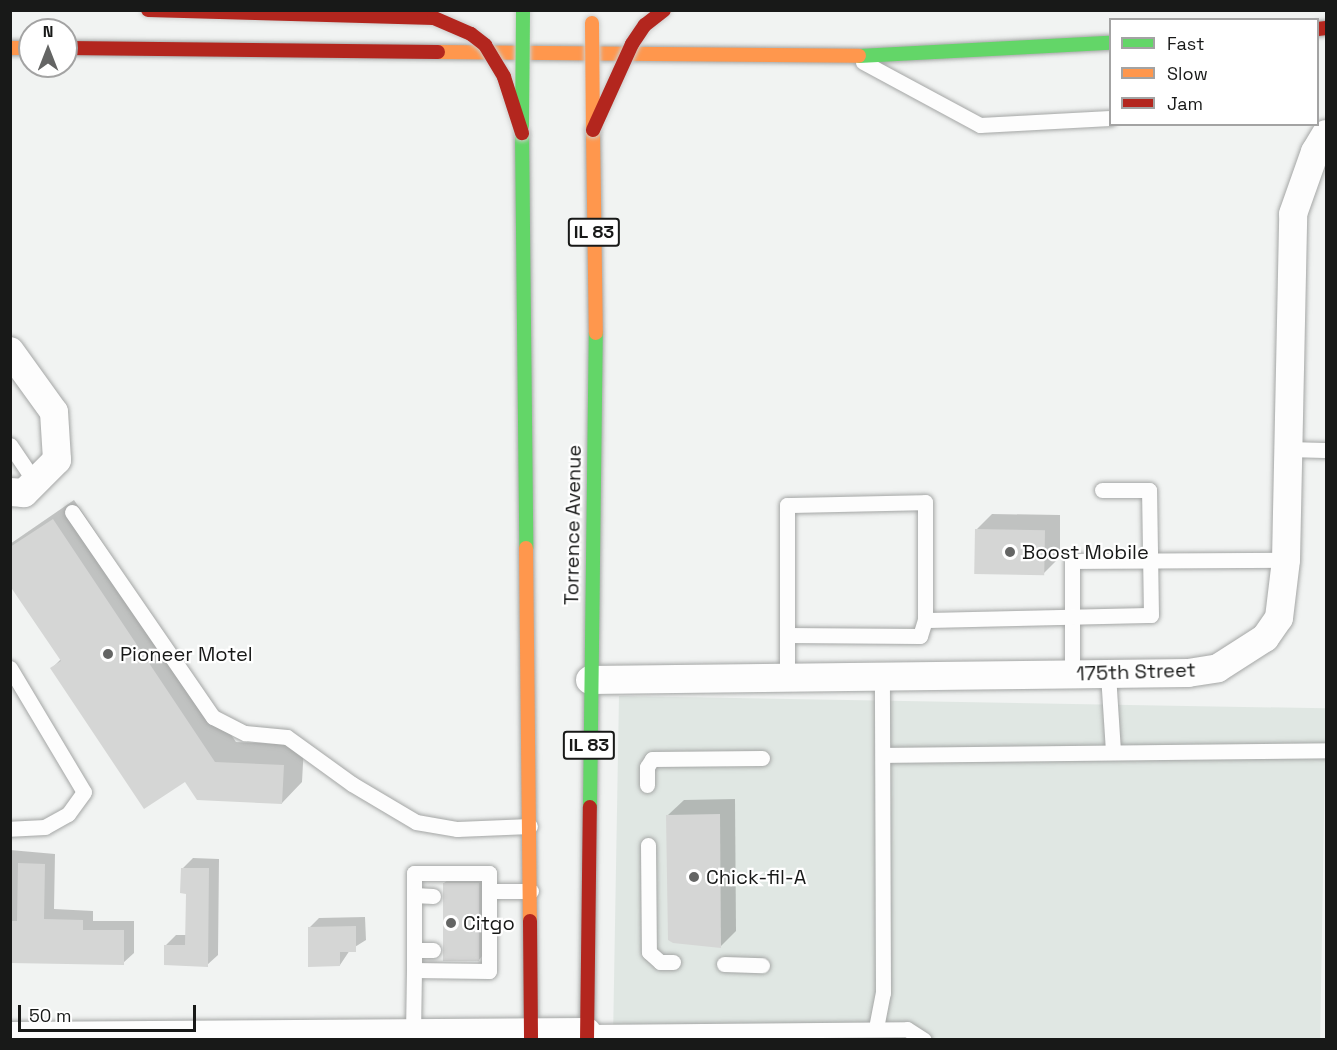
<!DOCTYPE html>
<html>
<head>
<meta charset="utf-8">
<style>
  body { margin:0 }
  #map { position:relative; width:1337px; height:1050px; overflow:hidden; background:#f1f3f2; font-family:"Space Grotesk",sans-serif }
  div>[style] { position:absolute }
  .built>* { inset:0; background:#e0e7e3; transform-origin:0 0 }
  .shadow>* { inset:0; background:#0003 }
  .building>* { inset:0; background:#d5d6d5; transform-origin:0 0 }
  .roads { filter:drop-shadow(0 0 2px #a4a6a5) drop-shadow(0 0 2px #a4a6a5) }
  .lane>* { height:15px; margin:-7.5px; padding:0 7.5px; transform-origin:7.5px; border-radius:7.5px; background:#fdfdfd }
  .street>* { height:28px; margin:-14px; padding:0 14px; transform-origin:14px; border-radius:14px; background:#fdfdfd }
  .fast>* { height:14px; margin:-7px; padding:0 7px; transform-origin:7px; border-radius:7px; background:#63d668 }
  .slow>* { height:14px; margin:-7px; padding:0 7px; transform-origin:7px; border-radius:7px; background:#ff974d }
  .jam>* { height:14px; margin:-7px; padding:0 7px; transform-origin:7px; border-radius:7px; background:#b3261e }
  .bridges { filter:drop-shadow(0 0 2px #cccdcc) drop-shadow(0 0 2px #cccdcc) }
  .fast-bridge>* { height:14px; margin:-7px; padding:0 7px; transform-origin:7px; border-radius:7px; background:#63d668 }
  .slow-bridge>* { height:14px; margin:-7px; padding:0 7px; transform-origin:7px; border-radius:7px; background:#ff974d }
  .jam-bridge>* { height:14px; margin:-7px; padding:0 7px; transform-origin:7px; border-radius:7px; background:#b3261e }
  .dots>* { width:16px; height:16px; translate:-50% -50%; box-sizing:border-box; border:3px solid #fff; border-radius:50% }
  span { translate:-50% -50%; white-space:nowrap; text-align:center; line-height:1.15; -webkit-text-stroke:4.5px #fff; paint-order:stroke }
  .shield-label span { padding:2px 4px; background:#fff; border:2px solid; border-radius:4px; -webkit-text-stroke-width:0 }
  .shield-label { font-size:18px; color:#181918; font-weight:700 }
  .street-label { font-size:20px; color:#181918 }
  .poi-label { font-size:20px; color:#181918 }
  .left { translate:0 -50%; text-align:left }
  .frame { position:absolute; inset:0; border:12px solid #181918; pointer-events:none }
  .legend { position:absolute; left:1109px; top:18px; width:210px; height:108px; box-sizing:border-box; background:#fff; border:2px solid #a3a3a3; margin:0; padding:8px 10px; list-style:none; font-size:18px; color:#181918 }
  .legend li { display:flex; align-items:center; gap:12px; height:30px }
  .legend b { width:30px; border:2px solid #a3a3a3 }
  .north { position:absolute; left:18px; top:18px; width:60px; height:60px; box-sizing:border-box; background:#fff; border:2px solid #a3a3a3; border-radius:50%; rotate:0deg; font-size:16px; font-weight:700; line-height:24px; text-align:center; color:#181918 }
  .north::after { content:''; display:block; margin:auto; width:21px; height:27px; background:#646564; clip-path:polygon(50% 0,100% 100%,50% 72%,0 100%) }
  .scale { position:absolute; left:18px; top:1005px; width:178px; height:27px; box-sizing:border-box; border:3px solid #181918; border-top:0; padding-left:8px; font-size:18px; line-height:21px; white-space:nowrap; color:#181918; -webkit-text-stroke:4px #fff; paint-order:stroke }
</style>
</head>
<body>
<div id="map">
  <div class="built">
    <i style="left:619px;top:696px;width:707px;height:344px;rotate:1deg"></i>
  </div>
  <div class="shadow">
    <i style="clip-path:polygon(74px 500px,236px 742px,304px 745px,302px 782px,282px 803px,186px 780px,52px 668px,61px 659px,10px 583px,10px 544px)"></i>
    <i style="clip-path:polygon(992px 514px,1060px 515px,1060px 557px,1044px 573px,976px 530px)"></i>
    <i style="clip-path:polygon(735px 799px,736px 931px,721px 946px,668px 815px,684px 800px)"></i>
    <i style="clip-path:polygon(10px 850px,55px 854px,54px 909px,93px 911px,93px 921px,134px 921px,134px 953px,123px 963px,10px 962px)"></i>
    <i style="clip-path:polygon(193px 858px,219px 859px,218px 955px,207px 965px,166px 945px,176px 935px,187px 935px,188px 892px,183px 868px)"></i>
    <i style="clip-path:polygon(449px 879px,483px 879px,483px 955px,479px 960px,444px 883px)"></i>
    <i style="clip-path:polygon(365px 917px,366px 940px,350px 950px,340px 965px,309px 928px,319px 918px)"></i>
  </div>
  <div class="building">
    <i style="clip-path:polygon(53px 519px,215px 762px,284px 765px,282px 804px,197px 800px,185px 782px,144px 809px,50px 668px,61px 661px,10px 586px,10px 547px)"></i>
    <i style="left:975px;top:529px;width:70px;height:45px;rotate:1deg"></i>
    <i style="clip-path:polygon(720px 814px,721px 948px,673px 943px,668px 940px,666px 815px)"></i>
    <i style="clip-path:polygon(18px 863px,45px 864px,44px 919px,83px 920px,83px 930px,124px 930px,124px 965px,10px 963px,10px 921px,17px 921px)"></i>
    <i style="clip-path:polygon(181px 868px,209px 868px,208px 967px,164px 965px,164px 945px,185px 945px,186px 894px,180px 893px)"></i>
    <i style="left:443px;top:883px;width:36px;height:78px"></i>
    <i style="clip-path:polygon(356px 926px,356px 952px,340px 952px,340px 966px,308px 967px,308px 927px)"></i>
  </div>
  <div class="roads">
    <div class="lane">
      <i style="left:863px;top:62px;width:133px;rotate:28.3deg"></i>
      <i style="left:980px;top:125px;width:130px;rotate:-3.1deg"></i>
      <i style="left:10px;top:445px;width:45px;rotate:56deg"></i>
      <i style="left:1286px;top:449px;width:40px;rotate:1.4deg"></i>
      <i style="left:72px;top:512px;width:249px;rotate:55.5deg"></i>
      <i style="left:213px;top:717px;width:36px;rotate:27deg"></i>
      <i style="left:245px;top:733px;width:42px;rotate:5.4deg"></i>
      <i style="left:287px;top:737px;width:80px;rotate:35.9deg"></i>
      <i style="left:352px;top:784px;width:74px;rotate:30.7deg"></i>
      <i style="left:416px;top:822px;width:42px;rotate:9.7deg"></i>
      <i style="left:457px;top:829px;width:73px;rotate:-2.4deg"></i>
      <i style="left:787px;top:635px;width:133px;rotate:0.4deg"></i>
      <i style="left:920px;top:636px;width:17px;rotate:-73deg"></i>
      <i style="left:10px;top:668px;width:144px;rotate:59.2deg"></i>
      <i style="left:84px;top:792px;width:27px;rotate:126deg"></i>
      <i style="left:68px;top:814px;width:26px;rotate:151deg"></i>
      <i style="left:45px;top:827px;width:35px;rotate:177deg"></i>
      <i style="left:1072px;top:674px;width:113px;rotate:-90deg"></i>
      <i style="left:1072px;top:561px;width:214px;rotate:-0.3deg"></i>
      <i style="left:1108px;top:674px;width:78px;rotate:86.3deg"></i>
      <i style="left:787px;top:677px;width:172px;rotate:-90deg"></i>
      <i style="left:787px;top:505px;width:138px;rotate:-1.2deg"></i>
      <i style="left:925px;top:502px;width:118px;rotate:90deg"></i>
      <i style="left:925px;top:620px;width:226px;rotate:-1.3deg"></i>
      <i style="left:1151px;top:615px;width:125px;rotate:-90.9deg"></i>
      <i style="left:1149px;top:490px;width:47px;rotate:180deg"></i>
      <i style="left:884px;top:755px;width:442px;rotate:-0.6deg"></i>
      <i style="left:647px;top:785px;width:18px;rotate:-90deg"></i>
      <i style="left:647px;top:767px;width:9px;rotate:-58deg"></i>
      <i style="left:652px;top:759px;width:110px;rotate:-0.5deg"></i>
      <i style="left:648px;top:845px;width:107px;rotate:89.5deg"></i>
      <i style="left:649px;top:952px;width:15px;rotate:42deg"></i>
      <i style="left:660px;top:962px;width:13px"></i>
      <i style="left:414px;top:873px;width:75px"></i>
      <i style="left:489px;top:873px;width:98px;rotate:90deg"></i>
      <i style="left:489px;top:971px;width:75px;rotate:-179.2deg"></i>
      <i style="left:414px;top:970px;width:97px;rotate:-90deg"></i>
      <i style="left:489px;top:891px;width:42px"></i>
      <i style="left:414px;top:895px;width:19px;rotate:3deg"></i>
      <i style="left:414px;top:950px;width:19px"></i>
      <i style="left:724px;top:964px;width:38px;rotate:2deg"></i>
      <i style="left:876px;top:1028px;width:36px;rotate:-79deg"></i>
      <i style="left:883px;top:993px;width:316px;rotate:-90.2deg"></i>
      <i style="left:587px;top:1032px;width:320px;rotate:-0.5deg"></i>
      <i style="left:907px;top:1029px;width:20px;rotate:33deg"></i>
      <i style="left:413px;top:1034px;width:64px;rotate:-89.1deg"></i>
    </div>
    <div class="street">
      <i style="left:10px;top:351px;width:75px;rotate:54.2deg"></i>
      <i style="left:54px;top:412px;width:48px;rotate:86.4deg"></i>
      <i style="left:57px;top:460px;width:47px;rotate:135deg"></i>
      <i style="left:24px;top:493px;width:14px;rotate:-176deg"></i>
      <i style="left:590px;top:680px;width:598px;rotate:-0.67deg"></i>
      <i style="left:1188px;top:673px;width:30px;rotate:-9deg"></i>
      <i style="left:1218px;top:668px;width:56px;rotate:-32.6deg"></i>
      <i style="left:1265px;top:638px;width:24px;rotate:-55deg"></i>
      <i style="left:1279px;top:618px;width:58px;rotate:-83.1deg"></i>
      <i style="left:1286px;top:560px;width:346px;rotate:-88.8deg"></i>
      <i style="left:1293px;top:214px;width:66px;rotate:-70.5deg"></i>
      <i style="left:1315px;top:152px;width:21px;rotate:-59deg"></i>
      <i style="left:10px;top:1036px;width:577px;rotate:-0.4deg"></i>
    </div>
    <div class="fast">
      <i style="left:859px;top:56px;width:251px;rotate:-3deg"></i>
      <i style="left:522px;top:133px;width:415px;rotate:89.4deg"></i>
      <i style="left:590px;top:807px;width:474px;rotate:-89.3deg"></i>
    </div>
    <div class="slow">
      <i style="left:10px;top:48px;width:20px"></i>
      <i style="left:438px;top:52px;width:421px;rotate:0.5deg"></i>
      <i style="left:593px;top:130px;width:203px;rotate:89.2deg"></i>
      <i style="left:526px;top:548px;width:373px;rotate:89.4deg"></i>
    </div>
    <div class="jam">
      <i style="left:1318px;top:29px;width:8px;rotate:-7deg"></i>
      <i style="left:66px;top:48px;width:372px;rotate:0.6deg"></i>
      <i style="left:530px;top:921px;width:119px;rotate:89.5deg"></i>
      <i style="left:587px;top:1040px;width:233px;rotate:-89.3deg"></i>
    </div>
  </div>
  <div class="bridges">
    <div class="fast-bridge">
      <i style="left:522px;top:126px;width:116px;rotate:-89.5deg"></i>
    </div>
    <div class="slow-bridge">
      <i style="left:592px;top:23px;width:107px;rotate:89.5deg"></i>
    </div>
    <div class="jam-bridge">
      <i style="left:148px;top:10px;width:286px;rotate:1.6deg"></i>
      <i style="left:434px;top:18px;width:40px;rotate:23.4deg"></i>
      <i style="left:471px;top:34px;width:18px;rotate:38deg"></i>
      <i style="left:485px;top:45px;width:37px;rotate:59deg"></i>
      <i style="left:504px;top:77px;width:59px;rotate:72.2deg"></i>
      <i style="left:593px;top:130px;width:94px;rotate:-65.6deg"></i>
      <i style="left:632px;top:44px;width:23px;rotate:-56deg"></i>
      <i style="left:645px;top:25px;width:24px;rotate:-38deg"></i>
    </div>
  </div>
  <div class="dots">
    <i style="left:1010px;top:552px;background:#646564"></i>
    <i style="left:108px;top:654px;background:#646564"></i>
    <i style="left:694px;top:877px;background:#646564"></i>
    <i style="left:451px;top:923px;background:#646564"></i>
  </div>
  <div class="shield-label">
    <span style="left:594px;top:232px">IL 83</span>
    <span style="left:589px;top:745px">IL 83</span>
  </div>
  <div class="street-label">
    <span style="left:573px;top:525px;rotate:-89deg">Torrence Avenue</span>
    <span style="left:1136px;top:672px;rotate:-2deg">175th Street</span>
  </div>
  <div class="poi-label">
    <span class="left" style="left:1022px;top:552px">Boost Mobile</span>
    <span class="left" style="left:120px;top:654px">Pioneer Motel</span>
    <span class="left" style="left:706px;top:877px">Chick-fil-A</span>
    <span class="left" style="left:463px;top:923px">Citgo</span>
  </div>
  <div class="frame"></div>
  <ul class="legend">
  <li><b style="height:8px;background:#63d668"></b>Fast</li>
  <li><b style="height:8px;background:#ff974d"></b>Slow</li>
  <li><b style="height:8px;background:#b3261e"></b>Jam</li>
  </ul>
  <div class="north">N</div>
  <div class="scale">50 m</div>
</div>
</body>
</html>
